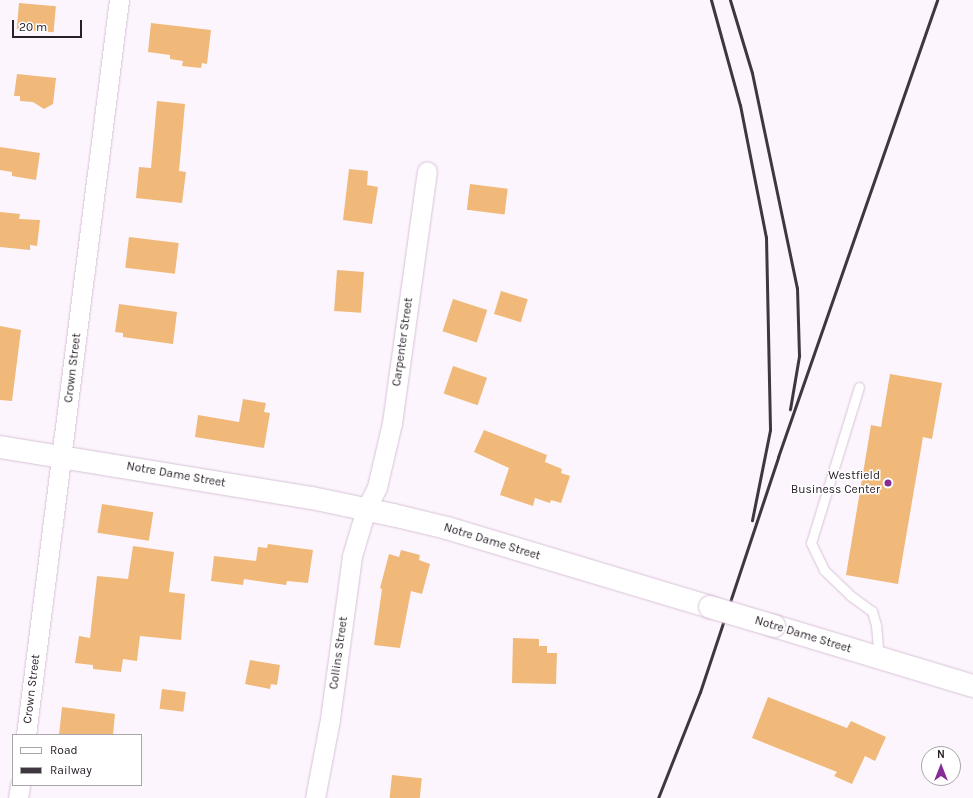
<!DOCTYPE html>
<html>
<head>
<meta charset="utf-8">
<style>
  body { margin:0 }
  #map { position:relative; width:973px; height:798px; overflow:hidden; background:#fdf5fd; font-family:Karla,sans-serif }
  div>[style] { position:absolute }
  .building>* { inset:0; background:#f0b979; transform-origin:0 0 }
  .roads { filter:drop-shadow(0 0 1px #d7c3d8) drop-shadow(0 0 1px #d7c3d8) }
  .lane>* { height:9px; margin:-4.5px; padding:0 4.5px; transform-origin:4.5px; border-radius:4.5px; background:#fff }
  .street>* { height:19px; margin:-9.5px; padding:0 9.5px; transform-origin:9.5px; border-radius:9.5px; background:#fff }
  .secondary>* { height:22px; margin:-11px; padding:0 11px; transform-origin:11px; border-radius:11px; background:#fff }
  .rail>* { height:3px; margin:-1.5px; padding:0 1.5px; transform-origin:1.5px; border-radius:1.5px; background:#3f373f }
  .bridges { filter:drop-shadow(0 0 1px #d7c3d8) drop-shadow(0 0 1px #d7c3d8) }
  .secondary-bridge>* { height:22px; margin:-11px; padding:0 11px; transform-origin:11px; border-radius:11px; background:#fff }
  .dots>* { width:11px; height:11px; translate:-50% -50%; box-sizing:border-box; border:2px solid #fff; border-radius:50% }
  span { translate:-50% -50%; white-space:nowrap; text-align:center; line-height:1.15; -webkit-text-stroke:3px #fff; paint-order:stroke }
  .street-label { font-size:12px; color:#282028 }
  .poi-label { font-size:12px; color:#282028 }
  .right { translate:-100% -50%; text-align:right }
  .legend { position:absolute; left:12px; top:734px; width:130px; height:52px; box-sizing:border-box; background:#fff; border:1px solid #a9a6a9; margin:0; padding:5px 7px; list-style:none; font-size:12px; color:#282028 }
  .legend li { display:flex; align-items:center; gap:8px; height:20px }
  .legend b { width:20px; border:1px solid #a9a6a9 }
  .north { position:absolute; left:921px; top:746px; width:40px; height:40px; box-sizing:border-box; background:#fff; border:1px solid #a9a6a9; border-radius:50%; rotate:0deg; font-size:11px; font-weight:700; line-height:16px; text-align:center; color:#282028 }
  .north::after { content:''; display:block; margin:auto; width:14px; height:18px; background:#862c98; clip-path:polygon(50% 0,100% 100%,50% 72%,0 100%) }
  .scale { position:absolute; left:12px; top:20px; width:70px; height:18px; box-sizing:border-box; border:2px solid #282028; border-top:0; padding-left:5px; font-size:12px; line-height:14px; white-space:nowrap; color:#282028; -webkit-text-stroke:3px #fff; paint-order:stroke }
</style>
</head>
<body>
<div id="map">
  <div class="building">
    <i style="left:19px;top:3px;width:37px;height:26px;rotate:5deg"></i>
    <i style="clip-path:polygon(151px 23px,211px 30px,207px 64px,202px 63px,201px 68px,182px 66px,183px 61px,170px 59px,170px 55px,148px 52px)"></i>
    <i style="clip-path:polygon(17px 74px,56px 78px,53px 104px,44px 109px,33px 102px,20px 101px,20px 96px,14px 96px)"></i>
    <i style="clip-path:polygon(157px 101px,185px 104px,179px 171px,186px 172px,182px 203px,136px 198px,139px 167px,151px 168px)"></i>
    <i style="clip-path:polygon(0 147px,40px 153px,36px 180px,12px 176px,12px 172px,0 170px)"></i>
    <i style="clip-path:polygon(349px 169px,368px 171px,367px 185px,378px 187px,372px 224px,343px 220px)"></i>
    <i style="left:470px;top:184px;width:38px;height:26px;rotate:7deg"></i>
    <i style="clip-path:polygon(0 212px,20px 214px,19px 219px,40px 220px,37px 246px,30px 245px,30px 250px,0 247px)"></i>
    <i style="left:129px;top:237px;width:50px;height:31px;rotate:7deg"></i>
    <i style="left:337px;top:270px;width:27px;height:41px;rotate:4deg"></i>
    <i style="left:501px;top:291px;width:28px;height:24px;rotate:17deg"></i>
    <i style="left:453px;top:299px;width:36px;height:34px;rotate:18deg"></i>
    <i style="clip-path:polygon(119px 304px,177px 312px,173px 344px,123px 337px,123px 333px,115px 332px)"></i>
    <i style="clip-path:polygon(0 326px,21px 330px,12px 401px,0 400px)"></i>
    <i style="left:453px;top:366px;width:36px;height:29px;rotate:19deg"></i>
    <i style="clip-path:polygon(890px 374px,942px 383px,932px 439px,923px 437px,898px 584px,846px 575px,871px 425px,881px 427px)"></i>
    <i style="clip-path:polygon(243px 399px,266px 403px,264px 412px,270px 413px,264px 448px,195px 437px,198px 415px,239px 422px)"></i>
    <i style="clip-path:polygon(484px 430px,547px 455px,545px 462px,562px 469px,561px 473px,570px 476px,561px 503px,551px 500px,550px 503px,535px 498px,533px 506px,500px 495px,509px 468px,474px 452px)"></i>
    <i style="left:102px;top:504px;width:52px;height:29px;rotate:9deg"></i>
    <i style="clip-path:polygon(268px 544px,313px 550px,308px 583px,287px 581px,286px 585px,244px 579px,243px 585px,211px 581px,214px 556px,256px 561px,258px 547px,267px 548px)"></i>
    <i style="clip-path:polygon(133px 546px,174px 552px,169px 592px,185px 594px,181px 640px,140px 636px,137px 661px,123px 659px,121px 672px,93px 669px,93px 665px,75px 663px,79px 636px,90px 638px,97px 576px,128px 579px)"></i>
    <i style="clip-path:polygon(401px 550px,420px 555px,419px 560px,430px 564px,422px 594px,411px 591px,400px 648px,374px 645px,382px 589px,380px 588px,389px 554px,399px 557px)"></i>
    <i style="clip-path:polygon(513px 638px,539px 639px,539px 646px,547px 646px,547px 653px,557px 653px,556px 684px,512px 683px)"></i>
    <i style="clip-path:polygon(250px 660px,280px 665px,277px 685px,271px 684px,270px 689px,245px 684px)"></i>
    <i style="left:162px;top:689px;width:24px;height:20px;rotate:7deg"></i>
    <i style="clip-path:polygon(768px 697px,847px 728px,851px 721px,886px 737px,875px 761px,865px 756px,852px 784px,834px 776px,837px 772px,752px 738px)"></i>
    <i style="clip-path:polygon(62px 707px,115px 714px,113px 735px,59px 735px)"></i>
    <i style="left:392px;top:775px;width:30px;height:23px;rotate:6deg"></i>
  </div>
  <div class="roads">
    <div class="lane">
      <i style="left:859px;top:387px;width:163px;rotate:107.1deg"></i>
      <i style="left:811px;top:543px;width:30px;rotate:64deg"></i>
      <i style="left:824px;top:570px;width:37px;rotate:44deg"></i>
      <i style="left:851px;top:596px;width:26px;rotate:36deg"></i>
      <i style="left:872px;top:611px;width:15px;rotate:74deg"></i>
      <i style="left:876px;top:625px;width:33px;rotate:85deg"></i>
    </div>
    <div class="street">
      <i style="left:26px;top:735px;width:741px;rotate:-82.79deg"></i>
      <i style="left:18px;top:798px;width:13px;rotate:-81deg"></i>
      <i style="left:315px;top:798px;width:80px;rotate:-79.2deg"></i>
      <i style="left:330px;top:719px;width:164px;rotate:-82.3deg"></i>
      <i style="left:352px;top:556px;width:49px;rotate:-73.4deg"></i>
      <i style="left:366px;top:509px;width:25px;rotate:-63deg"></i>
      <i style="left:377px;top:487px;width:66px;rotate:-76.8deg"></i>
      <i style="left:392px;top:423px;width:254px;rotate:-82.1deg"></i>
    </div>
    <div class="secondary">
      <i style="left:0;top:447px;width:316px;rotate:9.3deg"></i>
      <i style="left:312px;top:498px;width:83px;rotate:11.9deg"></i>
      <i style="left:393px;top:515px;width:56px;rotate:13.5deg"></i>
      <i style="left:447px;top:528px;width:275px;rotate:16.7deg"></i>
      <i style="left:774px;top:626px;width:208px;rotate:16.8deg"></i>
    </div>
  </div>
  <div class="rail">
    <i style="left:711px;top:0;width:109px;rotate:74.6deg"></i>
    <i style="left:740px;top:105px;width:135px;rotate:78.9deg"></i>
    <i style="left:766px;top:237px;width:193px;rotate:88.8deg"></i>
    <i style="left:770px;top:430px;width:92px;rotate:101.3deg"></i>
    <i style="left:730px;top:0;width:76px;rotate:73.2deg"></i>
    <i style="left:752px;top:73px;width:220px;rotate:78.2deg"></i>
    <i style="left:797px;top:288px;width:68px;rotate:88.3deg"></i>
    <i style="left:799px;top:356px;width:54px;rotate:99.6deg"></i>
    <i style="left:658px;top:798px;width:114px;rotate:-68.4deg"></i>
    <i style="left:700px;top:692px;width:248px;rotate:-71.6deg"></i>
    <i style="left:778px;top:457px;width:484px;rotate:-70.8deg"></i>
  </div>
  <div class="bridges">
    <div class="secondary-bridge">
      <i style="left:710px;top:607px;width:67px;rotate:16.5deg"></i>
    </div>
  </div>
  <div class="dots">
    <i style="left:888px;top:483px;background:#862c98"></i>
  </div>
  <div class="street-label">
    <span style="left:403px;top:342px;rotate:-82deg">Carpenter Street</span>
    <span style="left:73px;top:368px;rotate:-83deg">Crown Street</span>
    <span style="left:176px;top:475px;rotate:10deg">Notre Dame Street</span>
    <span style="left:492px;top:542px;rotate:17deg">Notre Dame Street</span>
    <span style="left:803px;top:635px;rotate:17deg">Notre Dame Street</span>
    <span style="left:339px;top:653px;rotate:-82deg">Collins Street</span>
    <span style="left:32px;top:689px;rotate:-83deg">Crown Street</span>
  </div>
  <div class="poi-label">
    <span class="right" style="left:880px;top:483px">Westfield<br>Business Center</span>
  </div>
  <ul class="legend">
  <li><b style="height:5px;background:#fff"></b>Road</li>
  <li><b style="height:5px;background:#3f373f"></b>Railway</li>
  </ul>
  <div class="north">N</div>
  <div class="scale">20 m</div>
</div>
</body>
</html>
